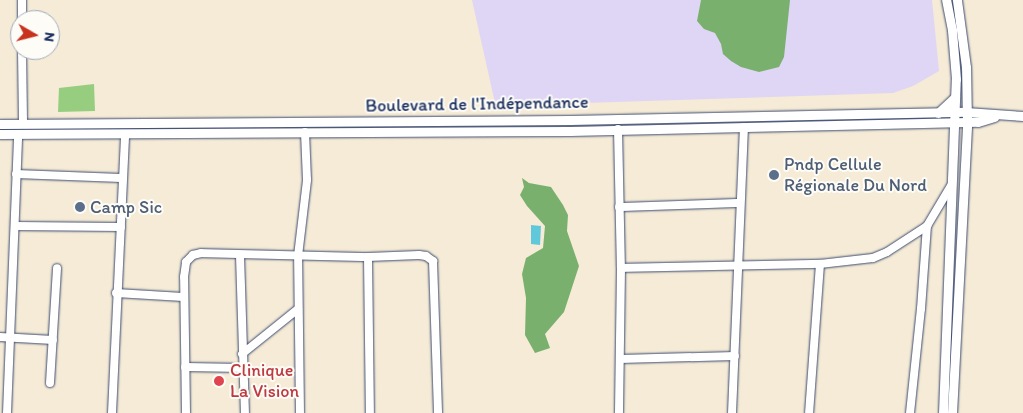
<!DOCTYPE html>
<html>
<head>
<meta charset="utf-8">
<style>
  body { margin:0 }
  #map { position:relative; width:1023px; height:413px; overflow:hidden; background:#f5ebd6; font-family:Itim,sans-serif }
  div>[style] { position:absolute }
  .built>* { inset:0; background:#dfd5f5 }
  .green>* { inset:0; background:#97cd7f }
  .forest>* { inset:0; background:#79b06e }
  .water>* { inset:0; background:#5fc9db }
  .roads { filter:drop-shadow(0 0 1px #3c4b70) drop-shadow(0 0 1px #3c4b70) }
  .minor>* { height:8px; margin:-4px; padding:0 4px; transform-origin:4px; border-radius:4px; background:#fff }
  .major>* { height:9px; margin:-4.5px; padding:0 4.5px; transform-origin:4.5px; border-radius:4.5px; background:#fff }
  .dots>* { width:14px; height:14px; translate:-50% -50%; box-sizing:border-box; border:2px solid #fdfcf7; border-radius:50% }
  span { translate:-50% -50%; white-space:nowrap; text-align:center; line-height:1.15; -webkit-text-stroke:4px #fdfcf7; paint-order:stroke }
  .street-label { font-size:18px; color:#1b2f5e }
  .service-label { font-size:18px; color:#4e5e75 }
  .left { translate:0 -50%; text-align:left }
  .health-label { font-size:18px; color:#be3a42 }
  .north { position:absolute; left:10px; top:10px; width:50px; height:50px; box-sizing:border-box; background:#fdfcf7; border:1px solid #a3aaba; border-radius:50%; rotate:98deg; font-size:14px; font-weight:700; line-height:20px; text-align:center; color:#1b2f5e }
  .north::after { content:''; display:block; margin:auto; width:18px; height:22px; background:#c8321e; clip-path:polygon(50% 0,100% 100%,50% 72%,0 100%) }
</style>
</head>
<body>
<div id="map">
  <div class="built">
    <i style="clip-path:polygon(472px 0,932px 0,939px 71px,913px 86px,893px 93px,584px 103px,495px 103px)"></i>
  </div>
  <div class="green">
    <i style="clip-path:polygon(94px 84px,95px 111px,58px 112px,59px 88px)"></i>
  </div>
  <div class="forest">
    <i style="clip-path:polygon(701px 0,790px 0,784px 57px,779px 67px,759px 72px,741px 67px,731px 61px,723px 54px,721px 44px,715px 33px,704px 29px,697px 21px)"></i>
    <i style="clip-path:polygon(522px 178px,529px 183px,551px 187px,563px 205px,568px 215px,567px 231px,579px 266px,564px 312px,545px 334px,550px 348px,535px 353px,525px 335px,526px 298px,522px 274px,526px 258px,543px 248px,545px 226px,527px 206px,520px 195px,524px 187px)"></i>
  </div>
  <div class="water">
    <i style="clip-path:polygon(531px 225px,541px 226px,540px 245px,531px 244px)"></i>
  </div>
  <div class="roads">
    <div class="minor">
      <i style="left:22px;top:20px;width:20px;rotate:-90deg"></i>
      <i style="left:22px;top:50px;width:74px;rotate:89.2deg"></i>
      <i style="left:618px;top:129px;width:139px;rotate:88.8deg"></i>
      <i style="left:621px;top:268px;width:145px;rotate:90.8deg"></i>
      <i style="left:16px;top:174px;width:105px;rotate:2.2deg"></i>
      <i style="left:619px;top:207px;width:121px;rotate:-1.9deg"></i>
      <i style="left:15px;top:226px;width:106px;rotate:0.5deg"></i>
      <i style="left:240px;top:255px;width:158px;rotate:88.2deg"></i>
      <i style="left:368px;top:257px;width:51px;rotate:-2.2deg"></i>
      <i style="left:419px;top:255px;width:7px;rotate:8deg"></i>
      <i style="left:426px;top:256px;width:9px;rotate:36deg"></i>
      <i style="left:433px;top:261px;width:152px;rotate:88.1deg"></i>
      <i style="left:820px;top:264px;width:53px;rotate:-6.5deg"></i>
      <i style="left:873px;top:258px;width:15px;rotate:-23deg"></i>
      <i style="left:887px;top:252px;width:48px;rotate:-33deg"></i>
      <i style="left:927px;top:226px;width:49px;rotate:-59.2deg"></i>
      <i style="left:621px;top:268px;width:199px;rotate:-1.2deg"></i>
      <i style="left:820px;top:264px;width:149px;rotate:94.2deg"></i>
      <i style="left:116px;top:293px;width:67px;rotate:3.4deg"></i>
      <i style="left:0;top:337px;width:53px;rotate:3.2deg"></i>
      <i style="left:242px;top:354px;width:72px;rotate:-38.8deg"></i>
      <i style="left:620px;top:359px;width:115px;rotate:-1.5deg"></i>
      <i style="left:185px;top:367px;width:58px;rotate:1deg"></i>
      <i style="left:50px;top:383px;width:115px;rotate:-86.5deg"></i>
      <i style="left:7px;top:413px;width:279px;rotate:-87.7deg"></i>
      <i style="left:112px;top:413px;width:279px;rotate:-87.3deg"></i>
      <i style="left:186px;top:413px;width:136px;rotate:-90.8deg"></i>
      <i style="left:184px;top:277px;width:15px;rotate:-82deg"></i>
      <i style="left:186px;top:262px;width:10px;rotate:-45deg"></i>
      <i style="left:193px;top:255px;width:8px;rotate:-14deg"></i>
      <i style="left:201px;top:253px;width:167px;rotate:1.4deg"></i>
      <i style="left:368px;top:257px;width:156px;rotate:89.3deg"></i>
      <i style="left:300px;top:413px;width:157px;rotate:-90.7deg"></i>
      <i style="left:298px;top:256px;width:77px;rotate:-83.2deg"></i>
      <i style="left:307px;top:180px;width:48px;rotate:-92.4deg"></i>
      <i style="left:732px;top:413px;width:286px;rotate:-87.6deg"></i>
      <i style="left:910px;top:413px;width:105px;rotate:-84deg"></i>
      <i style="left:921px;top:309px;width:83px;rotate:-85.9deg"></i>
    </div>
    <div class="major">
      <i style="left:938px;top:113px;width:23px;rotate:-43deg"></i>
      <i style="left:0;top:124px;width:570px;rotate:-0.4deg"></i>
      <i style="left:570px;top:120px;width:396px;rotate:-1.2deg"></i>
      <i style="left:966px;top:112px;width:57px;rotate:4deg"></i>
      <i style="left:0;top:134px;width:570px;rotate:-0.3deg"></i>
      <i style="left:570px;top:131px;width:408px;rotate:-1.3deg"></i>
      <i style="left:978px;top:122px;width:17px;rotate:-17deg"></i>
      <i style="left:943px;top:413px;width:334px;rotate:-87.8deg"></i>
      <i style="left:956px;top:79px;width:49px;rotate:-94.7deg"></i>
      <i style="left:952px;top:30px;width:31px;rotate:-101deg"></i>
      <i style="left:952px;top:413px;width:291px;rotate:-87deg"></i>
      <i style="left:967px;top:122px;width:55px;rotate:-91deg"></i>
      <i style="left:966px;top:67px;width:68px;rotate:-97.7deg"></i>
    </div>
  </div>
  <div class="dots">
    <i style="left:774px;top:175px;background:#5c6f8a"></i>
    <i style="left:80px;top:207px;background:#5c6f8a"></i>
    <i style="left:219px;top:381px;background:#e0444e"></i>
  </div>
  <div class="street-label">
    <span style="left:477px;top:104px;rotate:-1deg">Boulevard de l'Indépendance</span>
  </div>
  <div class="service-label">
    <span class="left" style="left:784px;top:175px">Pndp Cellule<br>Régionale Du Nord</span>
    <span class="left" style="left:90px;top:207px">Camp Sic</span>
  </div>
  <div class="health-label">
    <span class="left" style="left:230px;top:381px">Clinique<br>La Vision</span>
  </div>
  <div class="north">N</div>
</div>
</body>
</html>
